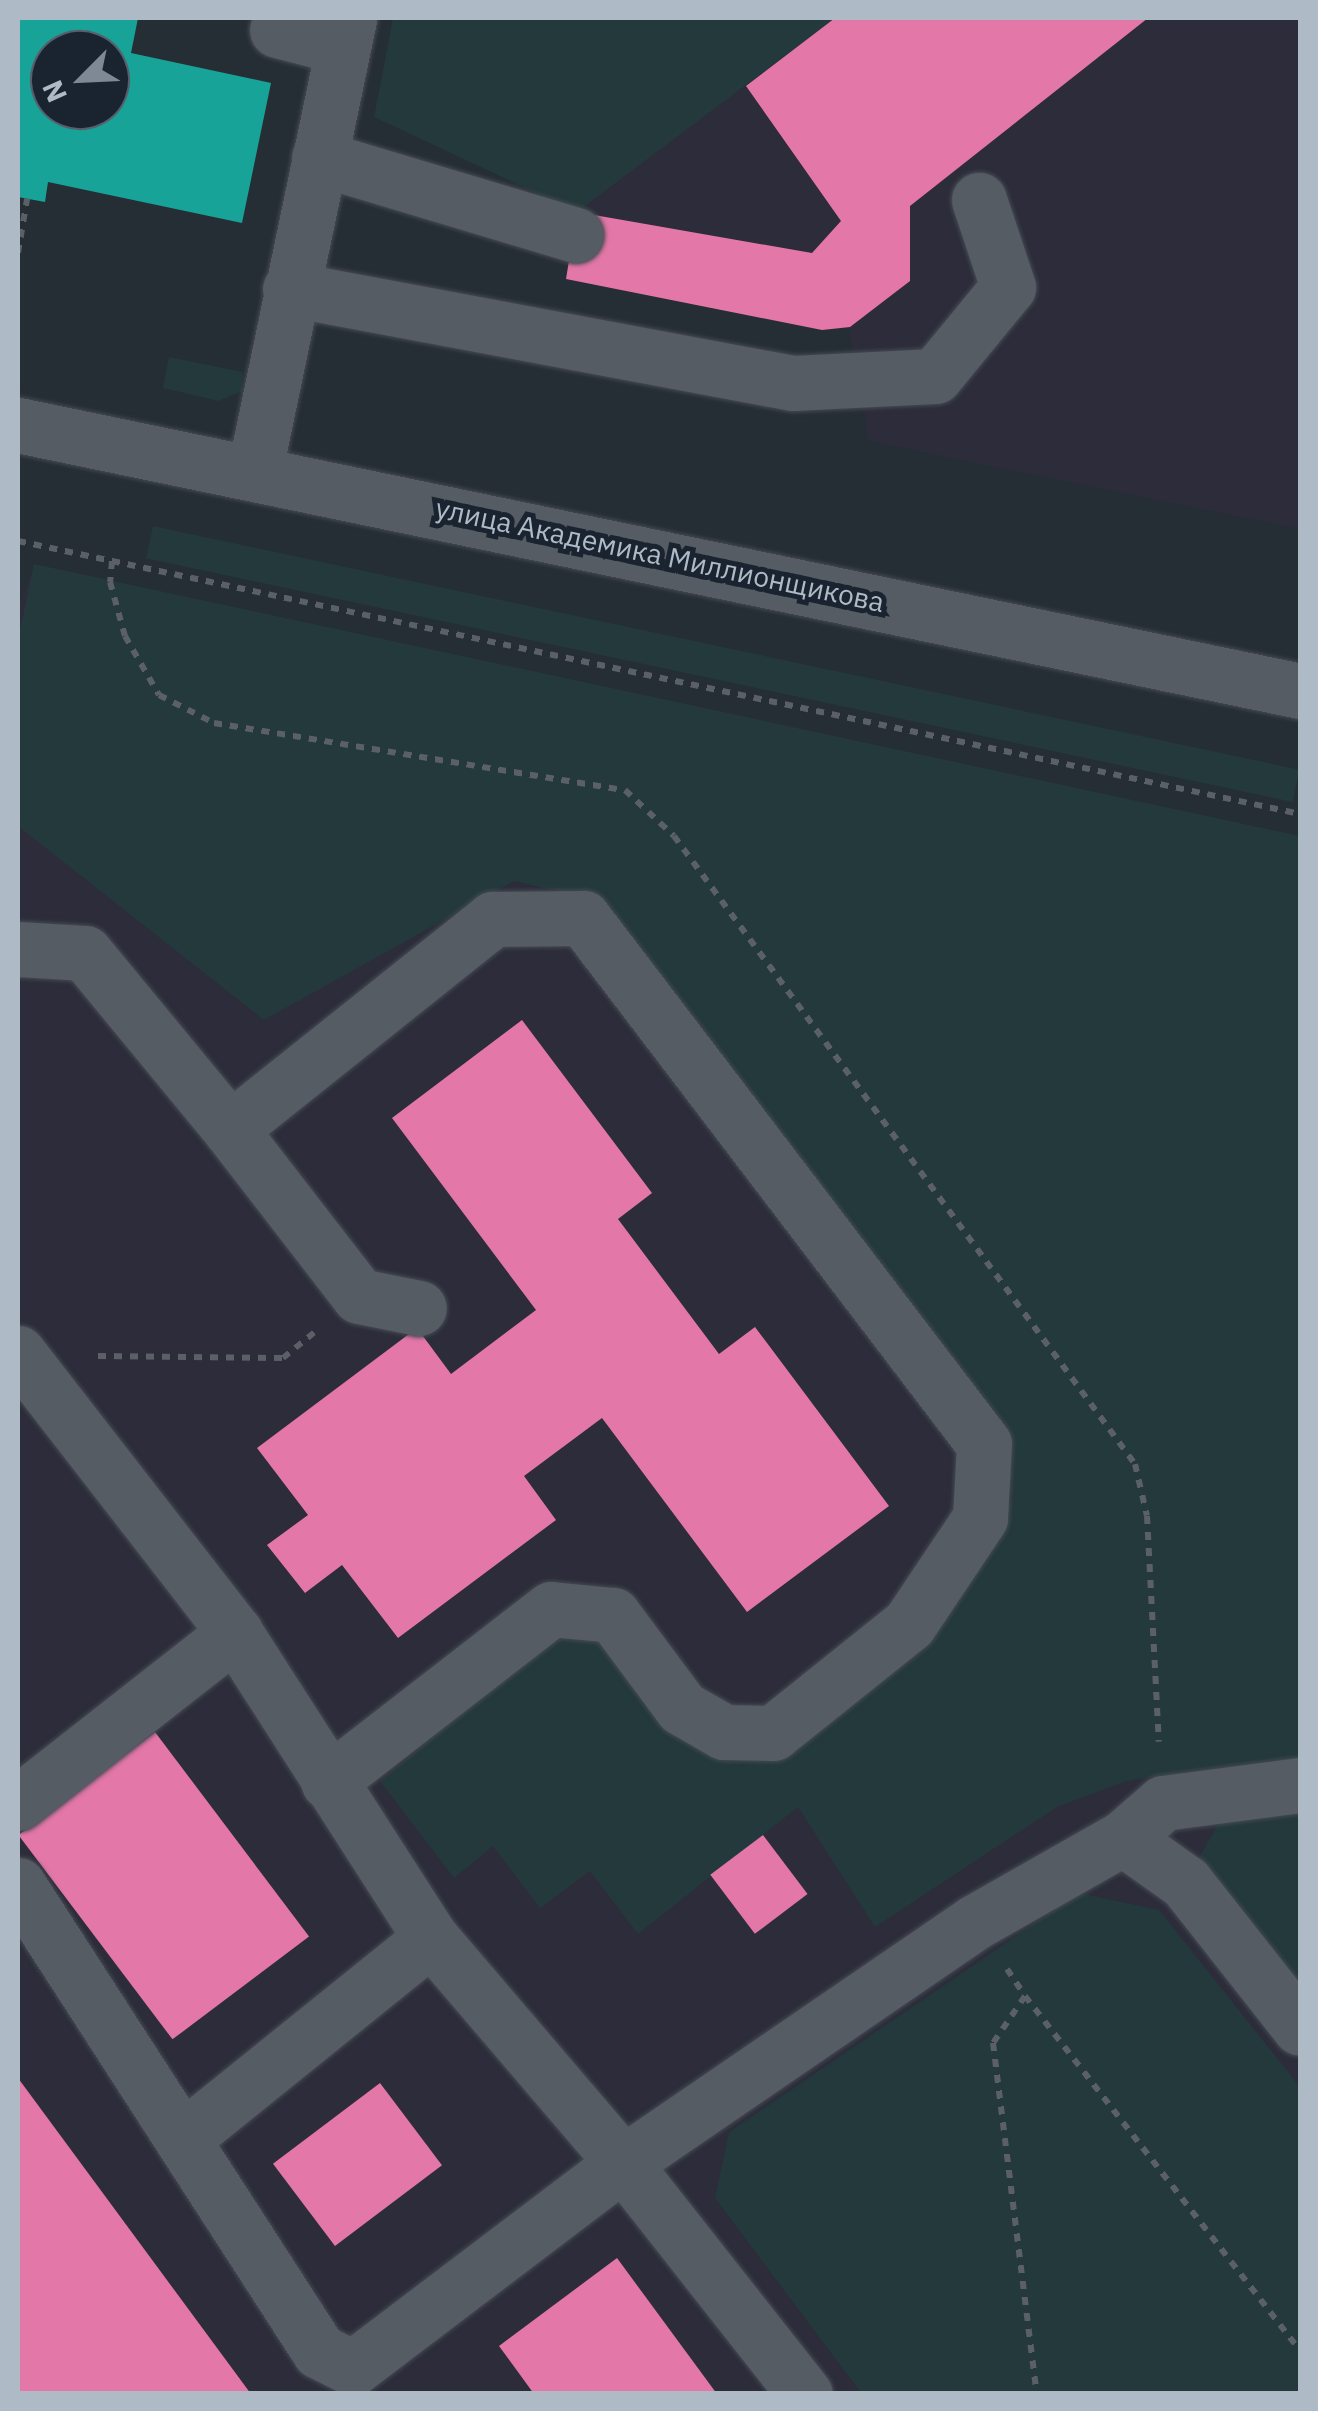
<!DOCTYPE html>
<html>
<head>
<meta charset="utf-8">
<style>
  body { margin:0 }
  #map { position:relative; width:1318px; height:2411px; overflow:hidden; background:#262e35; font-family:"IBM Plex Sans",sans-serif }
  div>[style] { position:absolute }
  .medical>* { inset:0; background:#2c2c3b }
  .green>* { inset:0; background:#23393b; transform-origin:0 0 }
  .health>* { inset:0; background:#e377a8; transform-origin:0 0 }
  .public>* { inset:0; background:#17a398 }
  .path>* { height:6px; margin-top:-3px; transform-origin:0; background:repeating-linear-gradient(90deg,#5a6066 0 8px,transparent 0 16px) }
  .roads { filter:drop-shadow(0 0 2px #444a50) drop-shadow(0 0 2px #444a50) }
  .minor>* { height:55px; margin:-27.5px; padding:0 27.5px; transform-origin:27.5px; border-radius:27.5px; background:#565c63 }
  span { translate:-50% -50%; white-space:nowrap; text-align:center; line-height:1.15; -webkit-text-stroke:10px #1a2430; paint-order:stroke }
  .street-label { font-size:28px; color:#afbac7 }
  .frame { position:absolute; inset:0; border:20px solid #afbac7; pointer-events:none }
  .north { position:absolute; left:30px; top:30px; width:100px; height:100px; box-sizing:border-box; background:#1a2430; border:2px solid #56606c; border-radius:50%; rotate:246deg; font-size:28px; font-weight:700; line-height:40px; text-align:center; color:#afbac7 }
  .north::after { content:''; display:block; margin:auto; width:35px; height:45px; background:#7f8994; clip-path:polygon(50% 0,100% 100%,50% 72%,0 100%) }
</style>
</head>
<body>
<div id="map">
  <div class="medical">
    <i style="clip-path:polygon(393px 18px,1300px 18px,1300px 529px,869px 441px,849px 328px,822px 330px,566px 279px,577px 212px,374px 117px)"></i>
    <i style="clip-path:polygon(34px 564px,1300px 836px,1300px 2393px,18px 2393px,18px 609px)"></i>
  </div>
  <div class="green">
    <i style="clip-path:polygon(393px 18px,835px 18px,577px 212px,374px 117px)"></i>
    <i style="clip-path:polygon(169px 357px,243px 372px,242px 391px,219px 401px,163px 388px)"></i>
    <i style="left:153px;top:526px;width:1172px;height:33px;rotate:12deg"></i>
    <i style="clip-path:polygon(34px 564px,1300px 836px,1300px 1757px,1126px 1781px,1057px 1807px,875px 1927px,798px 1807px,638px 1934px,590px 1871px,540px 1908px,493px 1846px,454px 1878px,380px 1781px,561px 1632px,602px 1634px,720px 1753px,920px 1634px,1012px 1499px,997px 1423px,602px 901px,514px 881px,264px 1020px,18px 826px,18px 639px)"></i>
    <i style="clip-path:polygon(1300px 1798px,1300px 1996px,1196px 1864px,1219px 1822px)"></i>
    <i style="clip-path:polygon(1079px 1893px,1159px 1910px,1300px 2087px,1300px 2393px,861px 2393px,715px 2198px,729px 2132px)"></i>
  </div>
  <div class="health">
    <i style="clip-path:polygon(835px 18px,1148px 18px,910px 206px,910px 281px,850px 327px,822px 330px,566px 279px,577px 212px,812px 253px,841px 221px,746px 86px)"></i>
    <i style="clip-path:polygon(522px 1020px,652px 1193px,618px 1219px,719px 1354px,755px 1327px,889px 1506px,747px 1612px,602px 1418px,524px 1476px,556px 1520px,398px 1638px,342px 1565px,305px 1593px,267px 1545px,308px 1515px,257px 1448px,417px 1328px,451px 1374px,536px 1310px,392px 1118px)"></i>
    <i style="left:155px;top:1732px;width:256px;height:171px;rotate:53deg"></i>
    <i style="left:763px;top:1835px;width:74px;height:66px;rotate:53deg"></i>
    <i style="clip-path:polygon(18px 2078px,251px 2394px,18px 2394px)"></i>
    <i style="left:380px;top:2083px;width:103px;height:134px;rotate:53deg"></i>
    <i style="clip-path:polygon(617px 2258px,717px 2394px,534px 2394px,499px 2346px)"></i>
  </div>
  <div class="public">
    <i style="clip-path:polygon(evenodd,18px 18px,138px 18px,131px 53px,271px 83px,242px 223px,48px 182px,45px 202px,18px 197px,18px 18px,50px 50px,110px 50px,110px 110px,50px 110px,50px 50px)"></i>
  </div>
  <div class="path">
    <i style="left:18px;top:253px;width:55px;rotate:-80.5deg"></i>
    <i style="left:18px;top:541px;width:1311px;rotate:12.02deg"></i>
    <i style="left:112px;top:561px;width:21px;rotate:95deg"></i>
    <i style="left:110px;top:582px;width:56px;rotate:74.5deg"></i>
    <i style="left:125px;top:636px;width:68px;rotate:60deg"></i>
    <i style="left:159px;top:695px;width:62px;rotate:27deg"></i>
    <i style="left:214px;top:723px;width:416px;rotate:9.3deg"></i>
    <i style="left:625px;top:790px;width:67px;rotate:43.2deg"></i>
    <i style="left:674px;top:836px;width:779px;rotate:53.72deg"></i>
    <i style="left:1135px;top:1464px;width:53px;rotate:77deg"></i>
    <i style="left:1147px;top:1516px;width:226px;rotate:87deg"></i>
    <i style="left:98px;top:1356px;width:185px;rotate:0.6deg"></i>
    <i style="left:283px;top:1358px;width:43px;rotate:-39.3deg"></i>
    <i style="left:1007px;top:1969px;width:32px;rotate:56deg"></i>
    <i style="left:1025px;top:1996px;width:57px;rotate:124.2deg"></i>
    <i style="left:993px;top:2043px;width:354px;rotate:82.9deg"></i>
    <i style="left:1025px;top:1996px;width:448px;rotate:52.2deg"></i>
  </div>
  <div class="roads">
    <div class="minor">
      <i style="left:277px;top:30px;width:68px;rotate:14.4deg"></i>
      <i style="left:319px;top:158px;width:268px;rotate:16.7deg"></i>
      <i style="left:290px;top:289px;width:512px;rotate:10.59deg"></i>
      <i style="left:793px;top:383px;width:142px;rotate:-2.8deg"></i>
      <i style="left:935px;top:376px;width:115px;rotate:-50.6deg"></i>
      <i style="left:1008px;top:287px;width:92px;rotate:-108.4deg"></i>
      <i style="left:18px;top:425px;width:1309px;rotate:11.72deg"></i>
      <i style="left:255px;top:469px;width:461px;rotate:-78.2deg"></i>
      <i style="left:18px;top:949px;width:67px;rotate:3.4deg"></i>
      <i style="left:85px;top:953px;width:228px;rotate:50.5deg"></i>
      <i style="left:230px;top:1129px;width:337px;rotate:-38.6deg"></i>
      <i style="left:493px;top:919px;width:90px;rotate:-0.6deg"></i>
      <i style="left:583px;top:918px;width:661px;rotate:52.68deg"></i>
      <i style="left:984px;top:1444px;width:74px;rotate:93.1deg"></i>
      <i style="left:980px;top:1518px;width:128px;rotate:123.8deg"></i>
      <i style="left:909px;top:1624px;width:174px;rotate:141.3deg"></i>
      <i style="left:773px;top:1733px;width:49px;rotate:-178.8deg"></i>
      <i style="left:724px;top:1732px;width:48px;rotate:-150.3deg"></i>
      <i style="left:682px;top:1708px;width:116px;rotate:-126.6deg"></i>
      <i style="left:613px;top:1615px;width:62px;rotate:-174.5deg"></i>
      <i style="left:551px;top:1609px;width:282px;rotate:142.2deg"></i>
      <i style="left:230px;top:1129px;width:211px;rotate:52.3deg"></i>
      <i style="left:359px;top:1296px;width:61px;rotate:11.3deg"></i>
      <i style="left:18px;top:1353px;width:354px;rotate:52.2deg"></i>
      <i style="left:235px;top:1633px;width:363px;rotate:57.3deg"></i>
      <i style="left:431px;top:1938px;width:296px;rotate:49.5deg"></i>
      <i style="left:623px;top:2163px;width:294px;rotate:51.8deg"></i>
      <i style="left:18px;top:1803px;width:276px;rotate:-38.1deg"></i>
      <i style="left:1123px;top:1838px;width:53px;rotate:-41.2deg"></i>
      <i style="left:1163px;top:1803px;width:138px;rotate:-7.5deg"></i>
      <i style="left:18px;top:1885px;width:555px;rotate:57.14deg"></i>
      <i style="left:319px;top:2351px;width:38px;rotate:27deg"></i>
      <i style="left:353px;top:2368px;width:339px;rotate:-37.2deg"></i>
      <i style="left:623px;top:2163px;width:427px;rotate:-34.4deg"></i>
      <i style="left:975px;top:1922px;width:170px;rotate:-29.6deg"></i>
      <i style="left:1123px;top:1838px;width:77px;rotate:35.5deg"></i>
      <i style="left:1186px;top:1883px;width:184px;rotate:51.8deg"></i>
      <i style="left:182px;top:2139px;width:320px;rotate:-38.9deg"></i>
    </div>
  </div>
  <div class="street-label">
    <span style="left:660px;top:555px;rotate:12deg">улица Академика Миллионщикова</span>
  </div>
  <div class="frame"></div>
  <div class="north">N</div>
</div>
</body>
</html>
